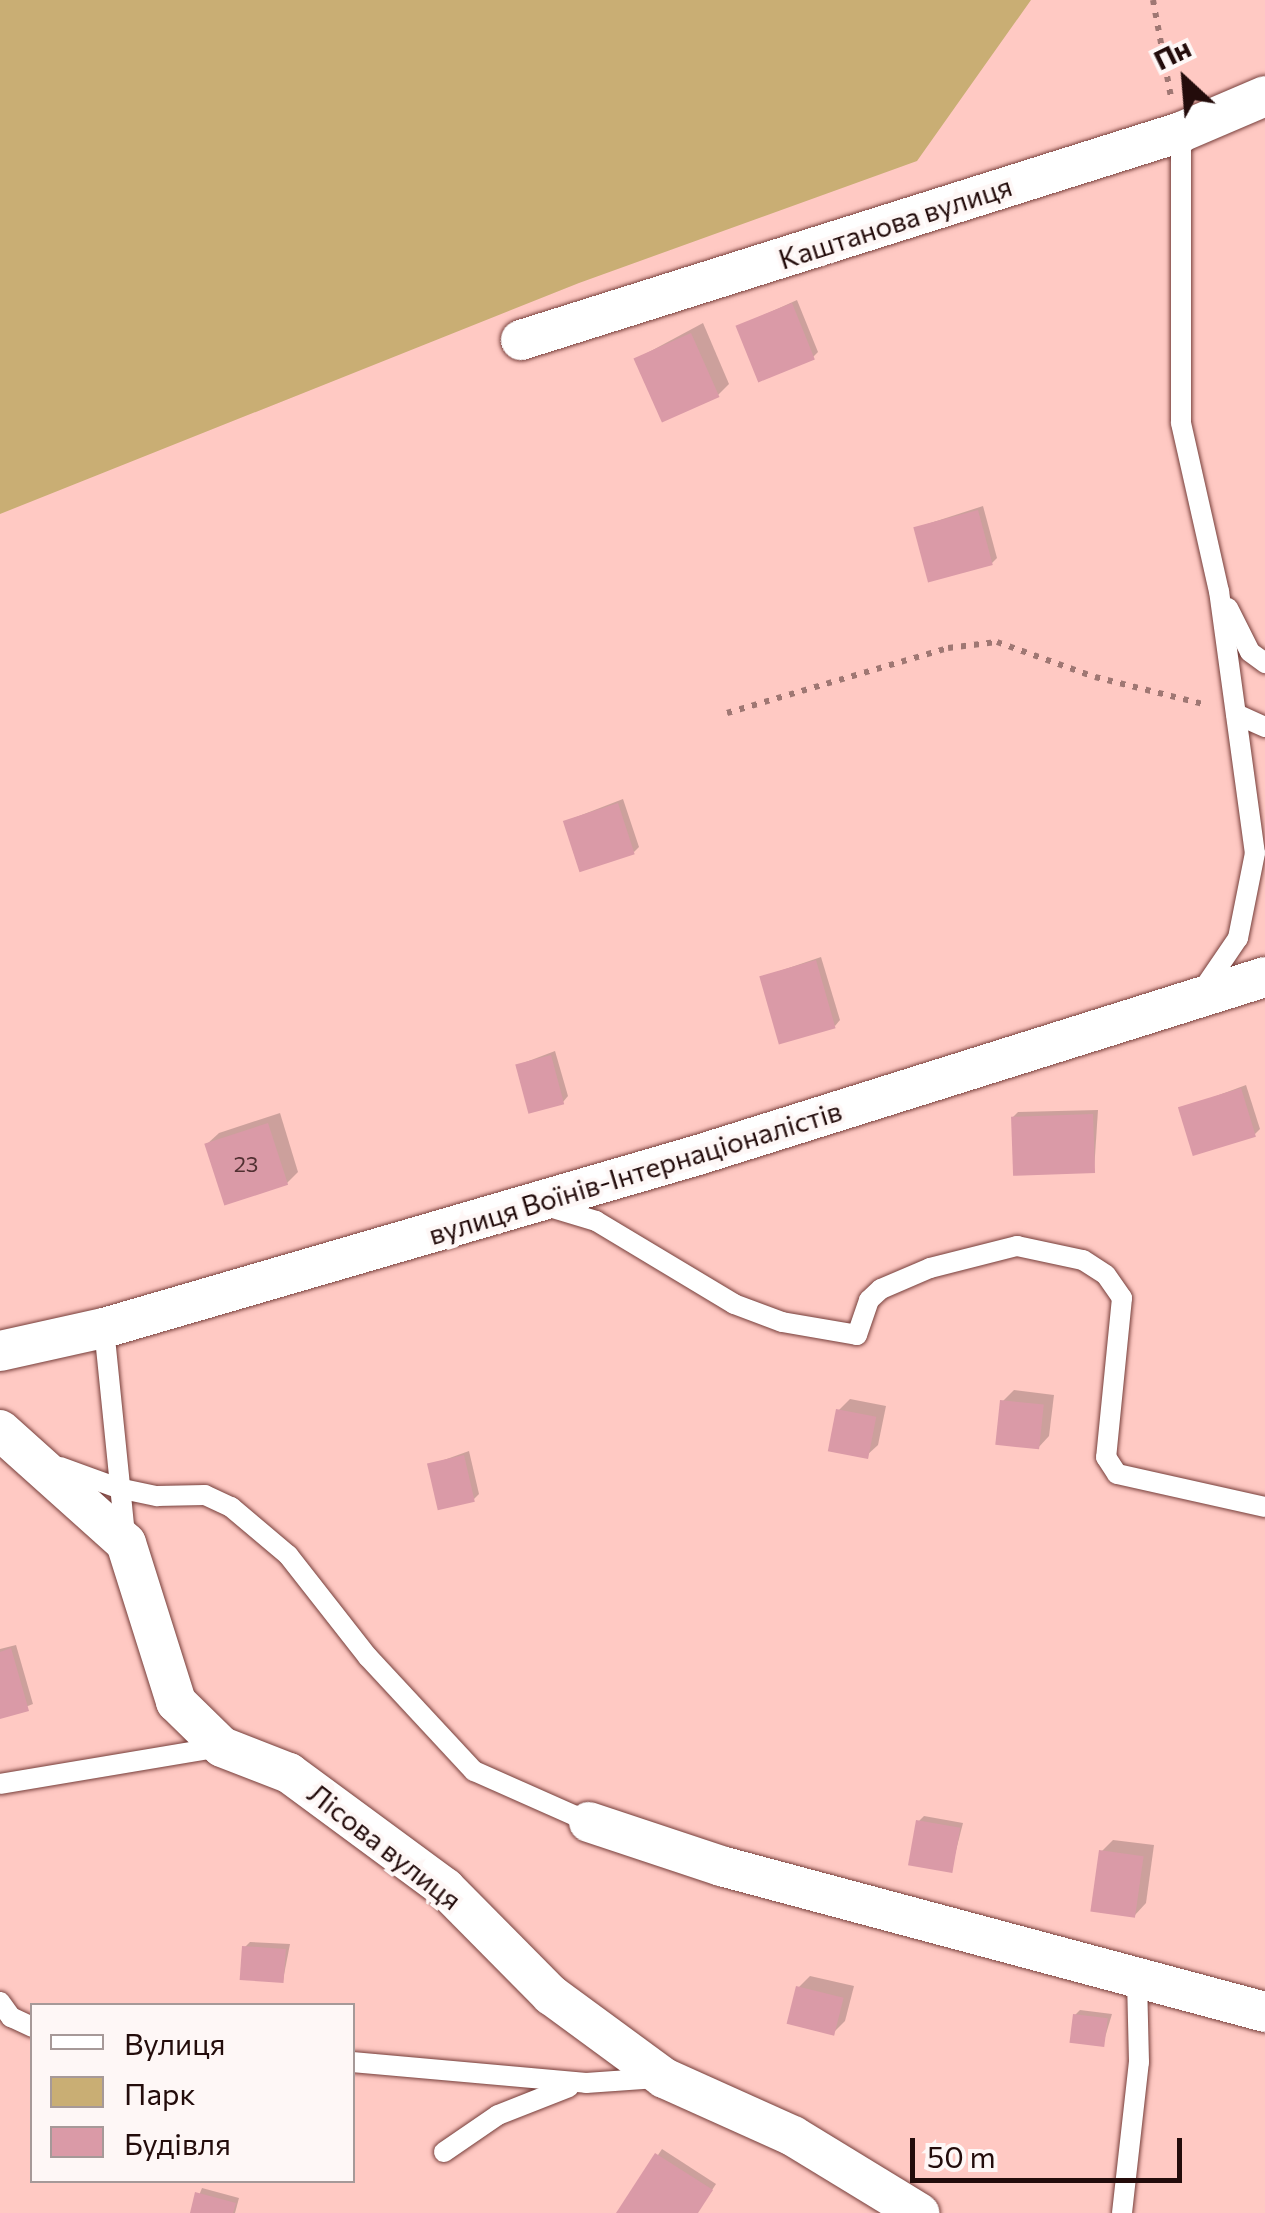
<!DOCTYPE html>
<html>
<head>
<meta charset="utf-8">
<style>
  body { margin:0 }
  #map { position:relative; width:1265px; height:2213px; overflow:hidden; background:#ffc9c3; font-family:Commissioner,sans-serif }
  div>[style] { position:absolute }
  .green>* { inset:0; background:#c9ae74 }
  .shadow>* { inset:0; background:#0003 }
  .building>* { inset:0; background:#da9aa7; transform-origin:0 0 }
  .path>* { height:6px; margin-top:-3px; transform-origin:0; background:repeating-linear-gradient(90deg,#9f7773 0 5px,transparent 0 13px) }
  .roads { filter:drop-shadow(0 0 2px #763e3a) drop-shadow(0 0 2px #763e3a) }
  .service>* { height:20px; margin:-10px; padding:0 10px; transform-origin:10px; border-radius:10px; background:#fff }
  .minor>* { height:40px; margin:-20px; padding:0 20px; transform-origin:20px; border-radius:20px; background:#fff }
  span { translate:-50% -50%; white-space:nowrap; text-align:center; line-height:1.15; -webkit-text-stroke:8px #fef7f6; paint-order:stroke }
  .number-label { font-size:22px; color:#513032 }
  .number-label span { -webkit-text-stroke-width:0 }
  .street-label { font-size:28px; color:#230c0b }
  .legend { position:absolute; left:30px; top:2003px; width:325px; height:180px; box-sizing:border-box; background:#fef7f6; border:2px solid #a69998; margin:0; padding:12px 18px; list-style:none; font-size:30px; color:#230c0b }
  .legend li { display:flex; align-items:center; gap:20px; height:50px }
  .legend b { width:50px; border:2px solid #a69998 }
  .north { position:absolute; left:1135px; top:30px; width:100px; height:100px; -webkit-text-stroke:8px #fef7f6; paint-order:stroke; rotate:334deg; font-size:28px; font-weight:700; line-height:40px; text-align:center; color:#230c0b }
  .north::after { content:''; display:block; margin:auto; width:35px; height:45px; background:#230c0b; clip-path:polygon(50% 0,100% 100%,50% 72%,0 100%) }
  .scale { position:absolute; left:910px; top:2138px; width:272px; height:45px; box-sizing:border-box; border:5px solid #230c0b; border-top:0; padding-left:12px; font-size:30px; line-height:35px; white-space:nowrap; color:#230c0b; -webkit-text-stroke:8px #fef7f6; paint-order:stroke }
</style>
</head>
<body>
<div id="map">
  <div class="green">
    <i style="clip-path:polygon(0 0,1031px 0,917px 161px,579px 283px,0 514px)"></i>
  </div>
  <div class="shadow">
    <i style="clip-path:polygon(797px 300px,818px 352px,813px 357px,739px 326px)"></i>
    <i style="clip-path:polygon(703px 323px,729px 384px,718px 395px,636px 359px)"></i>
    <i style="clip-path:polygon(983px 506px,997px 558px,992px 563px,915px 528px)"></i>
    <i style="clip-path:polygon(623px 799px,639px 847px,634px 852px,566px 821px)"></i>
    <i style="clip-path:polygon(821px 957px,840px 1020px,835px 1026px,762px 977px)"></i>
    <i style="clip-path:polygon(555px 1051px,568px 1096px,563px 1102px,518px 1065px)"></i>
    <i style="clip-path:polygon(1246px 1085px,1260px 1129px,1255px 1134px,1181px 1109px)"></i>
    <i style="clip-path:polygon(1098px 1110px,1094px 1171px,1013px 1117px,1018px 1112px)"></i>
    <i style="clip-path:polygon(280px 1113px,298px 1172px,287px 1183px,207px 1144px,219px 1133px)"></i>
    <i style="clip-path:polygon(1014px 1390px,1054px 1395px,1049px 1436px,1038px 1448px,1003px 1401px)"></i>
    <i style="clip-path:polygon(850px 1399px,886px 1406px,878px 1445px,866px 1456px,839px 1410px)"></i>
    <i style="clip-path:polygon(469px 1451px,479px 1494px,474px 1499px,430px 1465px)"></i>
    <i style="clip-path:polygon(16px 1645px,33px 1704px,0 1717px,0 1649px)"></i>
    <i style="clip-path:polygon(924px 1816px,963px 1823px,951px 1870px,918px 1822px)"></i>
    <i style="clip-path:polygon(1113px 1840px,1154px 1845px,1146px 1903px,1135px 1915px,1101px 1852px)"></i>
    <i style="clip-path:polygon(250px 1942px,290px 1944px,283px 1980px,245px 1947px)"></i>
    <i style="clip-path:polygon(810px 1976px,854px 1986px,845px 2021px,833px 2033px,799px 1987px)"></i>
    <i style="clip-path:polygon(1080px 2010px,1112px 2014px,1103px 2044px,1075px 2015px)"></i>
    <i style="clip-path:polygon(662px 2149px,716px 2184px,697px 2213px,619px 2213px)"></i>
    <i style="clip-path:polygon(202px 2188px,239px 2198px,235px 2213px,192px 2213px)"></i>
  </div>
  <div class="building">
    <i style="left:792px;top:303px;width:61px;height:61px;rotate:68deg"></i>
    <i style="left:691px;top:333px;width:70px;height:63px;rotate:66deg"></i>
    <i style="left:978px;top:510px;width:57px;height:67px;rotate:75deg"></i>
    <i style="left:618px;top:803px;width:54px;height:58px;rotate:72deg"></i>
    <i style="left:816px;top:960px;width:71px;height:59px;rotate:74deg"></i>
    <i style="left:551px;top:1055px;width:51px;height:37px;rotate:75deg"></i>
    <i style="left:1241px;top:1088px;width:51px;height:66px;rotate:73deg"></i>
    <i style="left:1093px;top:1114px;width:59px;height:82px;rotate:88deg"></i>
    <i style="left:268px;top:1123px;width:65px;height:67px;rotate:72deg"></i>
    <i style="left:1000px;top:1400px;width:44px;height:45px;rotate:6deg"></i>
    <i style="left:836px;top:1409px;width:41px;height:43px;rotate:11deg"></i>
    <i style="left:464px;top:1455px;width:48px;height:38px;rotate:77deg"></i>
    <i style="clip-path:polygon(11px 1648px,29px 1711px,0 1719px,0 1652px)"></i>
    <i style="left:916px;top:1820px;width:45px;height:46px;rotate:10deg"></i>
    <i style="left:1099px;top:1850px;width:45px;height:62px;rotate:8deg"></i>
    <i style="left:242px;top:1946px;width:44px;height:34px;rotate:4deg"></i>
    <i style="left:796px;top:1986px;width:49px;height:39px;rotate:14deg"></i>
    <i style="left:1073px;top:2014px;width:35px;height:29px;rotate:7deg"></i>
    <i style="clip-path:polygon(655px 2153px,713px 2190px,698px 2213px,616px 2213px)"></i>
    <i style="clip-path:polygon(195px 2192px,236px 2203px,233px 2213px,190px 2213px)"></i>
  </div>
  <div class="path">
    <i style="left:1153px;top:0;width:99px;rotate:79.5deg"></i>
    <i style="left:727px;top:713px;width:230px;rotate:-16.4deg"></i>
    <i style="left:948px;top:648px;width:49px;rotate:-7deg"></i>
    <i style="left:997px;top:642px;width:104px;rotate:19.7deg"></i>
    <i style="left:1095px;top:677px;width:115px;rotate:14deg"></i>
  </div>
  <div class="roads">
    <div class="service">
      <i style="left:1181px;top:132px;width:291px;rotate:90deg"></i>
      <i style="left:1181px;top:423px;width:172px;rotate:77.3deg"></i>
      <i style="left:1219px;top:591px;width:264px;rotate:82.2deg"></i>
      <i style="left:1255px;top:853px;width:87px;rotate:101.3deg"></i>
      <i style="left:1238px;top:938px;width:64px;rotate:124.2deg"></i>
      <i style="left:1228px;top:608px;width:49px;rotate:63.4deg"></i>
      <i style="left:1250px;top:652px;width:19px;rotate:36deg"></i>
      <i style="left:1236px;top:714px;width:32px;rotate:24deg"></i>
      <i style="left:546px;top:1206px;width:52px;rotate:16.7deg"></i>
      <i style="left:596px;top:1221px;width:161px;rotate:31deg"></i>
      <i style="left:734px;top:1304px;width:51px;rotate:20.6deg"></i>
      <i style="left:782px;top:1322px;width:76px;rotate:9.8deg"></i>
      <i style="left:857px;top:1335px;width:37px;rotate:-71deg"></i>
      <i style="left:869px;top:1300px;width:16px;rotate:-43deg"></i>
      <i style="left:881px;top:1289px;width:53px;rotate:-23.2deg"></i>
      <i style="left:930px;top:1268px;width:90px;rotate:-14.2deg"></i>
      <i style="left:1017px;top:1246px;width:67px;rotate:12deg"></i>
      <i style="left:1083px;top:1260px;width:27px;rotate:33deg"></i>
      <i style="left:1106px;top:1275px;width:28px;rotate:55deg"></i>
      <i style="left:1122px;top:1298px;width:160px;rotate:95.7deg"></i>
      <i style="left:1106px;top:1457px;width:20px;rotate:57deg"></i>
      <i style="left:1117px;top:1474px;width:152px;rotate:12.6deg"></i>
      <i style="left:104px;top:1328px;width:209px;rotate:84.2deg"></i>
      <i style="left:60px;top:1467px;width:62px;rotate:19.9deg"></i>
      <i style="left:118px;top:1488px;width:40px;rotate:12deg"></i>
      <i style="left:157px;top:1496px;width:48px;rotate:-1.2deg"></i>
      <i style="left:205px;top:1495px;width:29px;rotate:25deg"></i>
      <i style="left:231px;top:1507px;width:75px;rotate:40.1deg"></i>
      <i style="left:288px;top:1555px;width:130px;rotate:51.9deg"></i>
      <i style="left:368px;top:1657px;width:156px;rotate:47.1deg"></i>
      <i style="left:474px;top:1771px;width:126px;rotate:23.9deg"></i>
      <i style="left:0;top:1784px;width:225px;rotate:-9.5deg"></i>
      <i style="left:0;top:2002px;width:19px;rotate:54deg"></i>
      <i style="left:11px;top:2017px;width:23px;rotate:25deg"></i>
      <i style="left:352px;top:2062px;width:235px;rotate:5.1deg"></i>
      <i style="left:586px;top:2083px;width:71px;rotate:-4deg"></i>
      <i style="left:444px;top:2152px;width:65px;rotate:-34.4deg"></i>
      <i style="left:498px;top:2115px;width:76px;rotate:-21.5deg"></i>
      <i style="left:1122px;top:2213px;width:152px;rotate:-83.6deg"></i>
      <i style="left:1139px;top:2062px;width:82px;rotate:-91.4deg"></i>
    </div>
    <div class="minor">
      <i style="left:521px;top:340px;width:692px;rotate:-17.49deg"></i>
      <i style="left:1181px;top:132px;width:91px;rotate:-23.2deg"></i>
      <i style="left:0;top:1351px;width:107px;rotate:-12.5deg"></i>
      <i style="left:104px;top:1328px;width:619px;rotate:-16.24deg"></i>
      <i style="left:698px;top:1155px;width:594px;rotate:-17.43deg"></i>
      <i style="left:0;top:1430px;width:169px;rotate:41.9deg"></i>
      <i style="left:126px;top:1543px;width:167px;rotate:72.5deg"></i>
      <i style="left:176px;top:1702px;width:64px;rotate:44.4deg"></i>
      <i style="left:222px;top:1747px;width:72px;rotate:21.2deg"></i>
      <i style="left:289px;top:1773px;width:194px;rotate:36.4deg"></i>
      <i style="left:445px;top:1888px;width:151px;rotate:45.3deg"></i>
      <i style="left:551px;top:1995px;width:140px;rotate:36.3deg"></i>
      <i style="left:664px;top:2078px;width:141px;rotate:24.2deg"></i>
      <i style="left:793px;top:2136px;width:148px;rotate:31.4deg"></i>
      <i style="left:589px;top:1822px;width:139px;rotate:18.4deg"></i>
      <i style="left:721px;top:1866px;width:563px;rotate:15.02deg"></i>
    </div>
  </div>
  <div class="number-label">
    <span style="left:246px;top:1164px">23</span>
  </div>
  <div class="street-label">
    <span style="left:895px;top:222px;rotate:-18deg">Каштанова вулиця</span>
    <span style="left:635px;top:1172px;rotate:-17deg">вулиця Воїнів-Інтернаціоналістів</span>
    <span style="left:385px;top:1846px;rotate:38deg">Лісова вулиця</span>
  </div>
  <ul class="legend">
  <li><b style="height:12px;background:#fff"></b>Вулиця</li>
  <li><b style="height:28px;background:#c9ae74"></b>Парк</li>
  <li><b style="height:28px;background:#da9aa7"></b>Будівля</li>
  </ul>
  <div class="north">Пн</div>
  <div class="scale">50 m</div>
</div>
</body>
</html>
